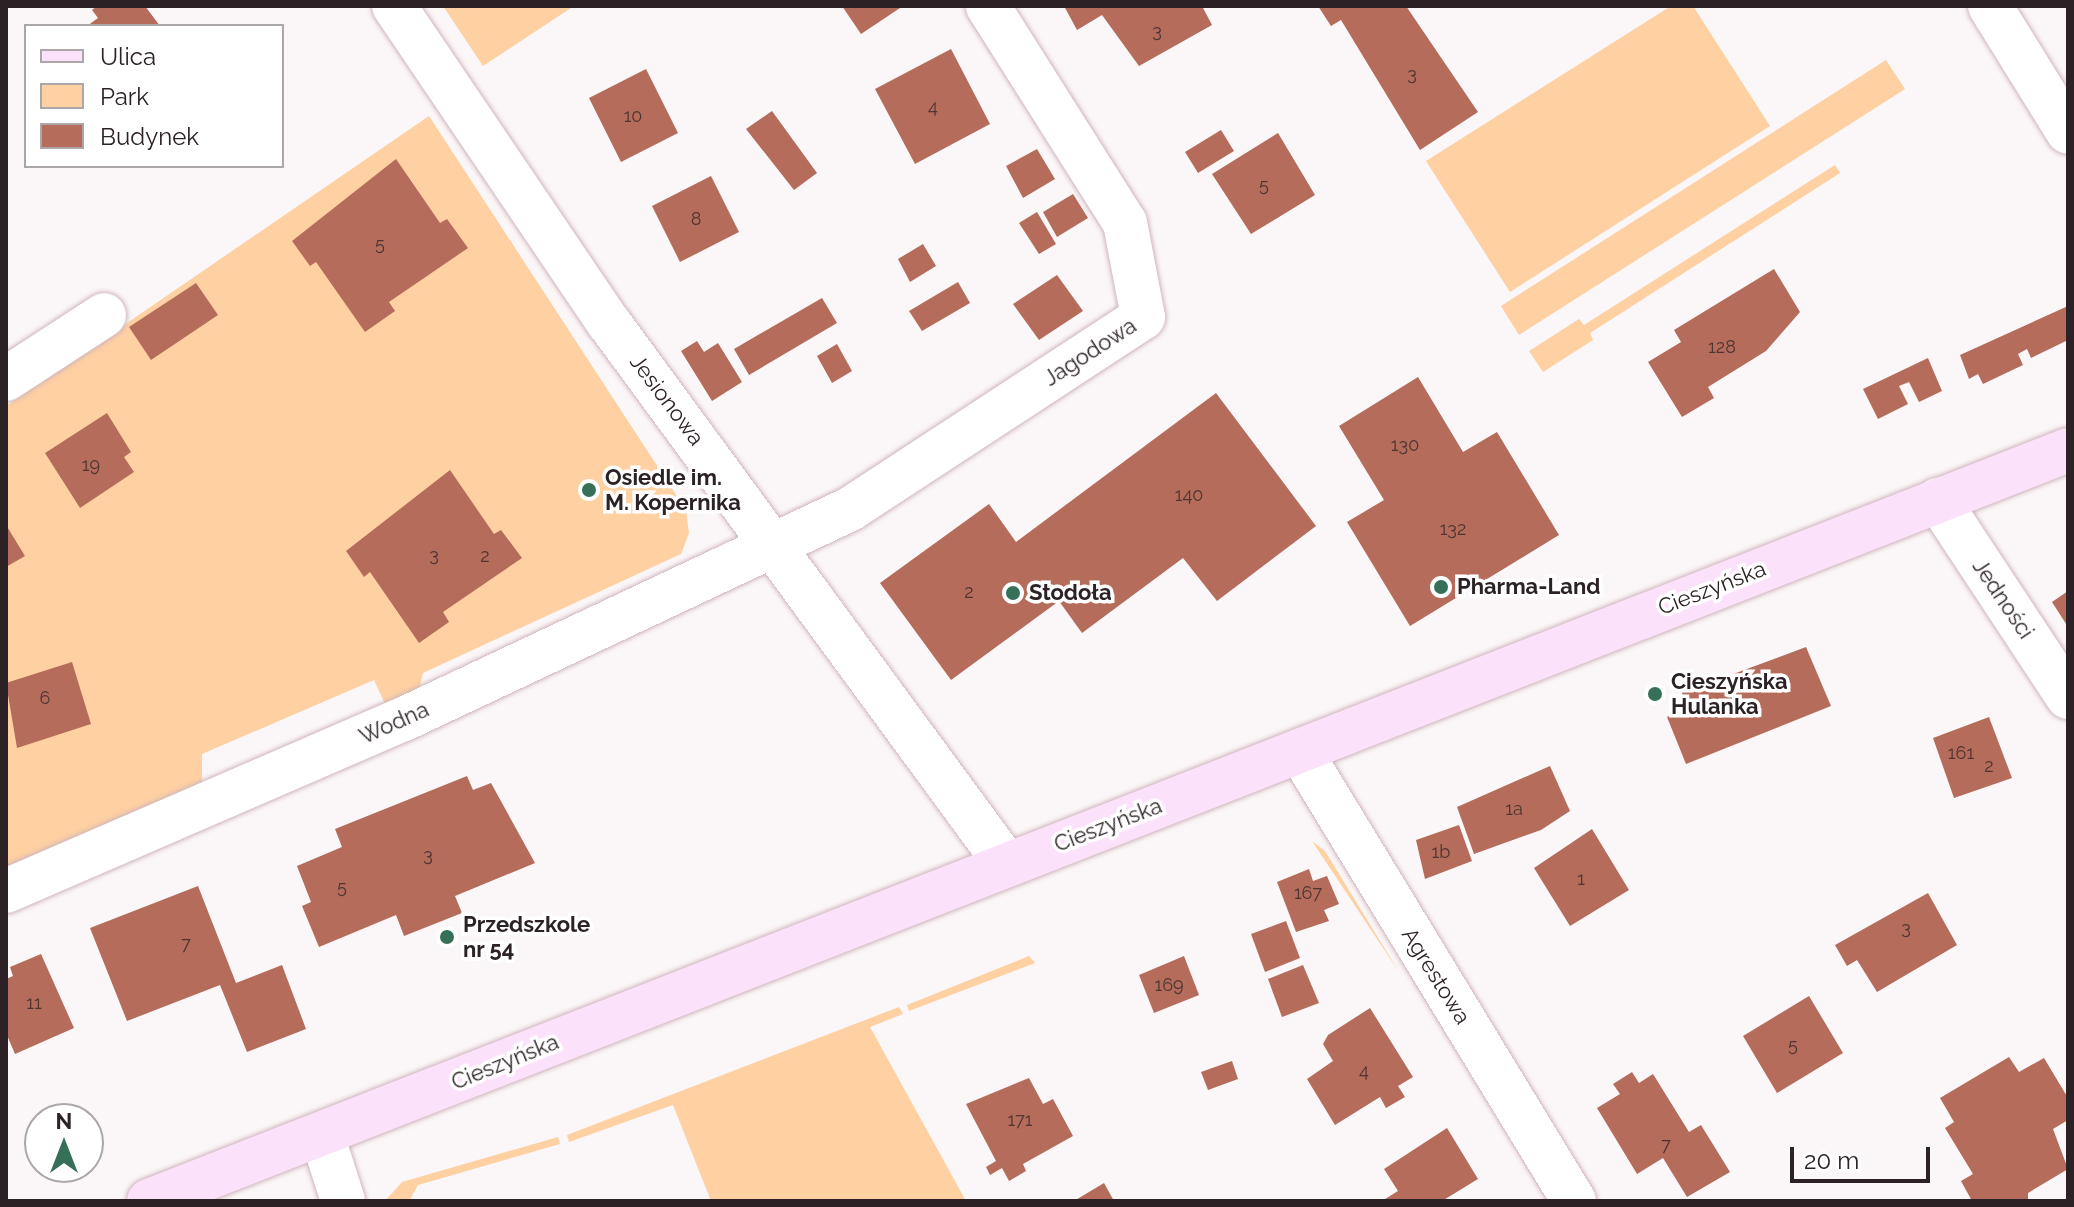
<!DOCTYPE html>
<meta charset="utf-8">
<style>
body{margin:0}
#map{position:relative;width:2074px;height:1207px;overflow:hidden;background:#fbf6f7;font-family:Raleway,sans-serif}
div>[style]{position:absolute}
.green>*{inset:0;background:#fed0a2}
.building>*{inset:0;background:#b56c5b}
.roads{filter:drop-shadow(0 0 2px #cfb5bc) drop-shadow(0 0 2px #cfb5bc)}
.street>*{height:44px;margin:-22px;padding:0 22px;transform-origin:22px;border-radius:22px;background:#fff}
.secondary>*{height:44px;margin:-22px;padding:0 22px;transform-origin:22px;border-radius:22px;background:#fce1fb}
.dots>*{width:22px;height:22px;translate:-50% -50%;box-sizing:border-box;border:4px solid #fff;border-radius:50%}
span{translate:-50% -50%;white-space:nowrap;text-align:center;line-height:1.15;-webkit-text-stroke:7px #fff;paint-order:stroke}
.number-label{font-size:18px;color:#4e3432}
.number-label span{-webkit-text-stroke-width:0}
.street-label{font-size:22px;color:#2c2225}
.poi-label{font-size:22px;color:#2c2225;font-weight:700}
.left{translate:0 -50%;text-align:left}
.frame{position:absolute;inset:0;border:8px solid #2c2225;pointer-events:none}
.legend{position:absolute;left:24px;top:24px;width:260px;height:144px;box-sizing:border-box;background:#fff;border:2px solid #aba7a8;margin:0;padding:10px 14px;list-style:none;font-size:24px;color:#2c2225}
.legend li{display:flex;align-items:center;gap:16px;height:40px}
.legend b{width:40px;border:2px solid #aba7a8}
.north{position:absolute;left:24px;top:1103px;width:80px;height:80px;box-sizing:border-box;background:#fff;border:2px solid #aba7a8;border-radius:50%;rotate:0deg;font-size:22px;font-weight:700;line-height:32px;text-align:center;color:#2c2225}
.north::after{content:'';display:block;margin:auto;width:28px;height:36px;background:#377058;clip-path:polygon(50% 0,100% 100%,50% 72%,0 100%)}
.scale{position:absolute;left:1790px;top:1147px;width:140px;height:36px;box-sizing:border-box;border:4px solid #2c2225;border-top:0;padding-left:10px;font-size:24px;line-height:28px;white-space:nowrap;color:#2c2225;-webkit-text-stroke:6px #fff;paint-order:stroke}
</style>
<div id="map">
<div class="green">
<i style="clip-path:polygon(443px 6px,574px 6px,483px 66px)"></i>
<i style="clip-path:polygon(1671px 6px,1693px 6px,1770px 126px,1510px 292px,1426px 161px)"></i>
<i style="clip-path:polygon(1886px 60px,1905px 89px,1519px 335px,1501px 306px)"></i>
<i style="clip-path:polygon(429px 116px,686px 510px,689px 533px,681px 554px,423px 673px,418px 694px,387px 708px,374px 680px,202px 754px,202px 786px,6px 872px,6px 406px)"></i>
<i style="clip-path:polygon(1835px 165px,1840px 173px,1590px 333px,1593px 340px,1543px 372px,1529px 351px,1579px 319px,1584px 325px)"></i>
<i style="clip-path:polygon(1312px 841px,1325px 851px,1399px 972px)"></i>
<i style="clip-path:polygon(1029px 956px,1035px 963px,909px 1011px,907px 1005px)"></i>
<i style="clip-path:polygon(899px 1007px,903px 1014px,870px 1027px,966px 1201px,711px 1201px,673px 1105px,569px 1142px,567px 1135px)"></i>
<i style="clip-path:polygon(558px 1137px,560px 1144px,418px 1185px,409px 1201px,385px 1201px,402px 1182px)"></i>
</div>
<div class="building">
<i style="clip-path:polygon(97px 6px,145px 6px,160px 26px,87px 26px,98px 18px,92px 10px)"></i>
<i style="clip-path:polygon(842px 6px,903px 6px,861px 34px)"></i>
<i style="clip-path:polygon(1064px 6px,1202px 6px,1212px 25px,1139px 66px,1102px 15px,1077px 30px)"></i>
<i style="clip-path:polygon(1318px 6px,1406px 6px,1478px 112px,1420px 150px,1341px 20px,1331px 26px)"></i>
<i style="clip-path:polygon(951px 49px,990px 124px,915px 164px,875px 89px)"></i>
<i style="clip-path:polygon(646px 69px,678px 133px,621px 162px,589px 98px)"></i>
<i style="clip-path:polygon(772px 111px,817px 173px,794px 190px,746px 129px)"></i>
<i style="clip-path:polygon(1221px 130px,1234px 151px,1198px 173px,1185px 152px)"></i>
<i style="clip-path:polygon(1278px 133px,1315px 195px,1251px 234px,1212px 174px)"></i>
<i style="clip-path:polygon(1037px 149px,1055px 179px,1023px 198px,1006px 166px)"></i>
<i style="clip-path:polygon(396px 159px,440px 223px,447px 219px,468px 248px,389px 302px,395px 311px,365px 332px,316px 262px,310px 266px,292px 241px)"></i>
<i style="clip-path:polygon(711px 176px,739px 232px,680px 262px,652px 206px)"></i>
<i style="clip-path:polygon(1073px 194px,1088px 218px,1057px 237px,1043px 212px)"></i>
<i style="clip-path:polygon(1037px 212px,1056px 244px,1039px 254px,1019px 223px)"></i>
<i style="clip-path:polygon(923px 244px,936px 266px,910px 282px,898px 259px)"></i>
<i style="clip-path:polygon(1774px 269px,1800px 312px,1766px 351px,1708px 387px,1714px 398px,1682px 417px,1648px 362px,1681px 342px,1674px 330px)"></i>
<i style="clip-path:polygon(1057px 275px,1083px 311px,1039px 340px,1013px 304px)"></i>
<i style="clip-path:polygon(958px 282px,970px 303px,922px 331px,909px 311px)"></i>
<i style="clip-path:polygon(196px 283px,218px 315px,151px 360px,129px 327px)"></i>
<i style="clip-path:polygon(822px 298px,837px 323px,749px 375px,734px 349px)"></i>
<i style="clip-path:polygon(2068px 306px,2068px 340px,2031px 358px,2027px 349px,2018px 354px,2023px 365px,1983px 384px,1978px 374px,1969px 379px,1960px 355px)"></i>
<i style="clip-path:polygon(697px 341px,704px 352px,718px 343px,742px 382px,712px 401px,681px 351px)"></i>
<i style="clip-path:polygon(837px 344px,852px 371px,832px 383px,817px 356px)"></i>
<i style="clip-path:polygon(1928px 358px,1942px 391px,1919px 402px,1909px 382px,1899px 386px,1908px 404px,1878px 419px,1863px 389px)"></i>
<i style="clip-path:polygon(1418px 377px,1463px 452px,1497px 432px,1559px 535px,1410px 626px,1347px 522px,1384px 500px,1339px 426px)"></i>
<i style="clip-path:polygon(1216px 393px,1316px 526px,1217px 601px,1183px 558px,1082px 633px,1059px 601px,951px 680px,880px 583px,989px 504px,1016px 542px)"></i>
<i style="clip-path:polygon(107px 413px,131px 452px,124px 457px,134px 472px,80px 508px,45px 453px)"></i>
<i style="clip-path:polygon(450px 470px,494px 534px,501px 530px,522px 558px,443px 612px,449px 622px,419px 643px,370px 572px,364px 577px,346px 551px)"></i>
<i style="clip-path:polygon(6px 525px,25px 556px,6px 567px)"></i>
<i style="clip-path:polygon(2068px 591px,2068px 627px,2052px 602px)"></i>
<i style="clip-path:polygon(1806px 647px,1831px 706px,1686px 764px,1667px 717px,1688px 708px,1682px 693px)"></i>
<i style="clip-path:polygon(72px 662px,91px 724px,17px 748px,6px 683px)"></i>
<i style="clip-path:polygon(1989px 717px,2012px 778px,1954px 798px,1933px 738px)"></i>
<i style="clip-path:polygon(1550px 766px,1570px 811px,1541px 830px,1474px 854px,1457px 807px)"></i>
<i style="clip-path:polygon(467px 776px,473px 790px,491px 783px,535px 863px,455px 896px,462px 913px,404px 936px,396px 915px,319px 947px,302px 906px,311px 902px,297px 866px,342px 847px,335px 829px)"></i>
<i style="clip-path:polygon(1459px 825px,1472px 861px,1425px 879px,1416px 840px)"></i>
<i style="clip-path:polygon(1592px 829px,1629px 890px,1570px 926px,1534px 868px)"></i>
<i style="clip-path:polygon(1309px 869px,1313px 881px,1327px 876px,1339px 904px,1324px 910px,1329px 921px,1296px 932px,1277px 882px)"></i>
<i style="clip-path:polygon(198px 886px,236px 983px,282px 965px,306px 1029px,247px 1052px,220px 985px,127px 1021px,90px 928px)"></i>
<i style="clip-path:polygon(1928px 893px,1957px 945px,1877px 992px,1857px 960px,1847px 966px,1835px 945px)"></i>
<i style="clip-path:polygon(1286px 921px,1300px 958px,1265px 972px,1251px 934px)"></i>
<i style="clip-path:polygon(41px 954px,74px 1028px,15px 1054px,6px 1033px,6px 979px,13px 976px,10px 967px)"></i>
<i style="clip-path:polygon(1184px 956px,1199px 995px,1154px 1013px,1139px 975px)"></i>
<i style="clip-path:polygon(1303px 965px,1319px 1003px,1282px 1017px,1268px 979px)"></i>
<i style="clip-path:polygon(1809px 996px,1843px 1053px,1777px 1093px,1743px 1036px)"></i>
<i style="clip-path:polygon(1370px 1008px,1413px 1077px,1398px 1086px,1405px 1097px,1386px 1108px,1380px 1097px,1335px 1125px,1307px 1079px,1333px 1061px,1323px 1044px,1328px 1035px)"></i>
<i style="clip-path:polygon(2009px 1057px,2019px 1072px,2044px 1058px,2068px 1098px,2068px 1120px,2053px 1129px,2068px 1169px,2028px 1193px,2028px 1201px,1972px 1201px,1961px 1181px,1973px 1174px,1945px 1128px,1954px 1122px,1940px 1098px)"></i>
<i style="clip-path:polygon(1232px 1061px,1238px 1079px,1208px 1090px,1201px 1072px)"></i>
<i style="clip-path:polygon(1632px 1072px,1639px 1083px,1653px 1074px,1689px 1132px,1701px 1125px,1730px 1172px,1687px 1197px,1663px 1158px,1637px 1174px,1597px 1108px,1620px 1094px,1613px 1084px)"></i>
<i style="clip-path:polygon(1029px 1078px,1043px 1104px,1053px 1099px,1073px 1136px,1023px 1164px,1026px 1171px,1009px 1181px,1002px 1168px,990px 1175px,986px 1167px,996px 1161px,966px 1104px)"></i>
<i style="clip-path:polygon(1447px 1128px,1478px 1179px,1442px 1201px,1382px 1201px,1398px 1191px,1384px 1169px)"></i>
<i style="clip-path:polygon(1104px 1183px,1114px 1201px,1074px 1201px)"></i>
</div>
<div class="roads">
<div class="street">
<i style="left:394px;top:6px;width:383px;rotate:55.9deg"></i>
<i style="left:609px;top:323px;width:672px;rotate:53.71deg"></i>
<i style="left:1990px;top:6px;width:148px;rotate:58.2deg"></i>
<i style="left:6px;top:379px;width:117px;rotate:-33.1deg"></i>
<i style="left:1938px;top:500px;width:236px;rotate:56.6deg"></i>
<i style="left:1300px;top:751px;width:527px;rotate:58.66deg"></i>
<i style="left:6px;top:891px;width:434px;rotate:-23.4deg"></i>
<i style="left:404px;top:719px;width:493px;rotate:-25.2deg"></i>
<i style="left:850px;top:509px;width:350px;rotate:-33.2deg"></i>
<i style="left:1143px;top:317px;width:96px;rotate:-100.8deg"></i>
<i style="left:1125px;top:223px;width:257px;rotate:-122.3deg"></i>
<i style="left:322px;top:1135px;width:69px;rotate:72.3deg"></i>
</div>
<div class="secondary">
<i style="left:149px;top:1201px;width:2061px;rotate:-21.37deg"></i>
</div>
</div>
<div class="dots">
<i style="left:589px;top:490px;background:#377058"></i>
<i style="left:1441px;top:587px;background:#377058"></i>
<i style="left:1013px;top:593px;background:#377058"></i>
<i style="left:1655px;top:694px;background:#377058"></i>
<i style="left:447px;top:937px;background:#377058"></i>
</div>
<div class="number-label">
<span style="left:1157px;top:31px">3</span>
<span style="left:1412px;top:74px">3</span>
<span style="left:933px;top:107px">4</span>
<span style="left:633px;top:116px">10</span>
<span style="left:1264px;top:185px">5</span>
<span style="left:696px;top:219px">8</span>
<span style="left:380px;top:244px">5</span>
<span style="left:1722px;top:347px">128</span>
<span style="left:1405px;top:445px">130</span>
<span style="left:91px;top:465px">19</span>
<span style="left:1189px;top:495px">140</span>
<span style="left:1453px;top:529px">132</span>
<span style="left:434px;top:555px">3</span>
<span style="left:485px;top:556px">2</span>
<span style="left:969px;top:592px">2</span>
<span style="left:45px;top:698px">6</span>
<span style="left:1961px;top:753px">161</span>
<span style="left:1989px;top:766px">2</span>
<span style="left:1514px;top:809px">1a</span>
<span style="left:1441px;top:852px">1b</span>
<span style="left:428px;top:855px">3</span>
<span style="left:1581px;top:879px">1</span>
<span style="left:342px;top:887px">5</span>
<span style="left:1308px;top:893px">167</span>
<span style="left:1906px;top:928px">3</span>
<span style="left:186px;top:944px">7</span>
<span style="left:1169px;top:985px">169</span>
<span style="left:34px;top:1003px">11</span>
<span style="left:1793px;top:1045px">5</span>
<span style="left:1364px;top:1071px">4</span>
<span style="left:1020px;top:1120px">171</span>
<span style="left:1666px;top:1145px">7</span>
</div>
<div class="street-label">
<span style="left:1090px;top:352px;rotate:-33deg">Jagodowa</span>
<span style="left:667px;top:400px;rotate:53deg">Jesionowa</span>
<span style="left:1712px;top:588px;rotate:-21deg">Cieszyńska</span>
<span style="left:2003px;top:599px;rotate:56deg">Jedności</span>
<span style="left:394px;top:723px;rotate:-24deg">Wodna</span>
<span style="left:1108px;top:825px;rotate:-21deg">Cieszyńska</span>
<span style="left:1436px;top:976px;rotate:58deg">Agrestowa</span>
<span style="left:505px;top:1062px;rotate:-22deg">Cieszyńska</span>
</div>
<div class="poi-label">
<span class="left" style="left:605px;top:490px">Osiedle im.<br>M. Kopernika</span>
<span class="left" style="left:1457px;top:587px">Pharma-Land</span>
<span class="left" style="left:1029px;top:593px">Stodoła</span>
<span class="left" style="left:1671px;top:694px">Cieszyńska<br>Hulanka</span>
<span class="left" style="left:463px;top:937px">Przedszkole<br>nr 54</span>
</div>
<div class="frame"></div>
<ul class="legend">
<li><b style="height:10px;background:#fce1fb"></b>Ulica</li>
<li><b style="height:22px;background:#fed0a2"></b>Park</li>
<li><b style="height:22px;background:#b56c5b"></b>Budynek</li>
</ul>
<div class="north">N</div>
<div class="scale">20 m</div>
</div>
